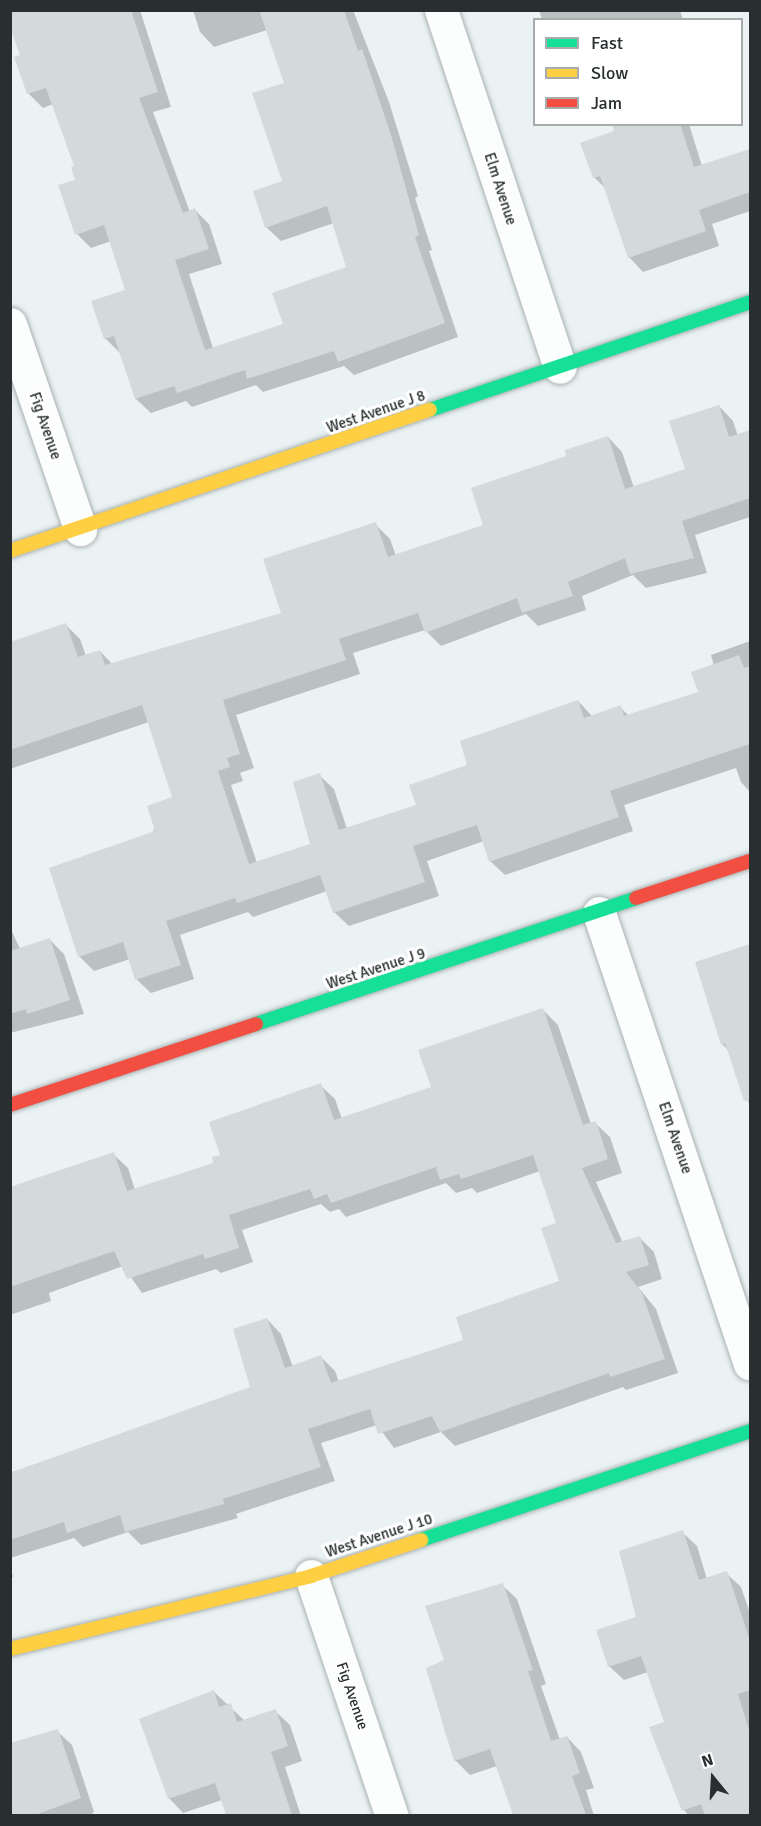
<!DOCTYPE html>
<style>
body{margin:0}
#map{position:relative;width:761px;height:1826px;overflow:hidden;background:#eaf2f3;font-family:Signika,sans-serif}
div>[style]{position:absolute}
.shadow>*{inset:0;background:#0003}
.building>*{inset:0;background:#d4dadb}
.roads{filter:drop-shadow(0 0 2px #aab1b2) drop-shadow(0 0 2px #aab1b2)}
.street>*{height:33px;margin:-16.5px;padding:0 16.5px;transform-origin:16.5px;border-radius:16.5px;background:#fcfdfd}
.fast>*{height:14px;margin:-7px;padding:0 7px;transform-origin:7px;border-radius:7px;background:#16e098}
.slow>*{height:14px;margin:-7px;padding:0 7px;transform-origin:7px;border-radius:7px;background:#ffcf43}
.jam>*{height:14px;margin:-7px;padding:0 7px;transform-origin:7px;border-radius:7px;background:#f24e42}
span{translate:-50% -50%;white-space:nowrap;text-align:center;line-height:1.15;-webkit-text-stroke:6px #fff;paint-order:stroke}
.street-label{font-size:15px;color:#292f30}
.frame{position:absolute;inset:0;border:12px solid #292f30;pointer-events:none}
.legend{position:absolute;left:533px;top:18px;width:210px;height:108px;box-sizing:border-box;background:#fff;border:2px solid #a9acac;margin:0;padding:8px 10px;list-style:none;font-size:18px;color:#292f30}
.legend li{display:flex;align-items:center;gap:12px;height:30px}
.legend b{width:30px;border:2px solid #a9acac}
.north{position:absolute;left:683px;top:1748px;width:60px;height:60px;-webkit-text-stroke:4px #fff;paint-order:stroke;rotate:342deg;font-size:16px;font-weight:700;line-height:24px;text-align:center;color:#292f30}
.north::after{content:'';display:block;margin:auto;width:21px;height:27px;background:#292f30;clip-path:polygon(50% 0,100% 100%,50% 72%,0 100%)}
</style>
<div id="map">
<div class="shadow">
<i style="clip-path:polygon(10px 10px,140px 10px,171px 107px,153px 112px,190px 212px,195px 210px,209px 224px,222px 264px,189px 274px,213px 348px,285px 325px,348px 268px,334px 223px,281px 241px,266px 227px,284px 182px,286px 84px,267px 30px,214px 47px,200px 32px,193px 10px,353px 10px,389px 102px,418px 196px,415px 198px,432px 250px,429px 251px,458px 337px,354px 375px,344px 366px,263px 392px,256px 385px,192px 407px,186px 401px,151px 413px,136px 399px,120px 353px,105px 338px,127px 291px,111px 241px,91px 248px,77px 234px,76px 167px,53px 104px,43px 108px,29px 94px,16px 58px,22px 56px)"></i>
<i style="clip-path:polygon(539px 10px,680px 10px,683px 20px,542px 20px)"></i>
<i style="clip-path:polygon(613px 124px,689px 124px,702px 166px,750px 150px,750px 211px,712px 224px,719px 246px,643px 272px,629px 257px,607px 190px,594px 177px,616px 132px)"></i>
<i style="clip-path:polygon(719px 406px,733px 421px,738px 436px,750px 432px,750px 517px,695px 535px,707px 573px,646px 588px,633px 575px,582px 596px,586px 610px,538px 626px,526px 614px,441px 646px,425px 630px,353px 653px,360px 674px,236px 715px,254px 768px,240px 773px,243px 781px,231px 785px,257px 863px,312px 845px,319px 775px,334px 789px,347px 829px,418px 805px,469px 766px,578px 701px,593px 717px,620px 707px,629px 716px,700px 693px,714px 666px,711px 655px,750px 641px,750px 792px,741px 782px,736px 768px,624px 805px,633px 831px,505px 875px,490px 861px,484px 841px,427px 861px,439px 896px,349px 926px,334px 912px,327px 891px,253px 917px,248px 912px,180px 935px,194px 979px,151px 993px,136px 979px,130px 959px,94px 971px,79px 956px,173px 798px,149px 722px,10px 769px,10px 675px,66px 625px,80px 639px,86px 656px,100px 651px,113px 665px,283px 614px,375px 524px,390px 539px,396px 556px,485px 525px,568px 457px,608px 437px,622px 452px,634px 488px,687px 470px)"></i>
<i style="clip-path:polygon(10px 927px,20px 949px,50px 940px,64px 954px,84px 1014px,10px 1033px)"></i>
<i style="clip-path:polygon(750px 945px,750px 1106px,729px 1051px,722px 1044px,697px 963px)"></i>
<i style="clip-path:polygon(543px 1010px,558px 1025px,591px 1124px,595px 1123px,610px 1137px,622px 1173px,596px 1182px,623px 1243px,640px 1238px,654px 1252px,662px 1279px,638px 1287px,656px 1309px,678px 1373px,626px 1390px,623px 1387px,455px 1446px,441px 1432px,394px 1448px,377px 1425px,321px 1443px,335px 1481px,236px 1514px,238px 1518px,141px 1545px,128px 1532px,83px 1547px,74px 1538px,10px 1558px,10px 1473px,252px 1388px,267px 1319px,281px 1334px,293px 1367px,321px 1357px,335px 1371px,339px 1382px,465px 1341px,561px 1282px,558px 1224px,540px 1171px,477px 1193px,472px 1188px,456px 1193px,446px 1183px,346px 1217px,339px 1209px,330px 1212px,321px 1204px,242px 1230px,253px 1262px,221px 1273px,216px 1269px,142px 1293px,123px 1266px,49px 1293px,51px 1301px,10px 1315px,10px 1189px,113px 1154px,128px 1168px,135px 1190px,215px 1164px,320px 1085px,335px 1099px,342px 1119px,433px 1088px)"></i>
<i style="clip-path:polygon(682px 1532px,697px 1546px,707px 1579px,726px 1573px,741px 1587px,750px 1613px,750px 1816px,689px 1816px,684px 1810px,651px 1728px,666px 1723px,648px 1672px,624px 1680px,609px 1666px)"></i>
<i style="clip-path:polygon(10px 1563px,13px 1577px,10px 1578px)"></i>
<i style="clip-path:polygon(502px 1585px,517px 1599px,546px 1684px,541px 1686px,560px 1740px,567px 1737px,581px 1752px,594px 1788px,586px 1790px,594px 1816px,514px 1816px,497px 1766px,470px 1775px,455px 1760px,444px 1728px,446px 1661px)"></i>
<i style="clip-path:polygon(213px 1691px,245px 1721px,275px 1711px,290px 1725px,302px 1761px,285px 1767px,301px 1816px,227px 1816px,222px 1800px,183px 1813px,169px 1798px)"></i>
<i style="clip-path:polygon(57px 1731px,72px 1745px,94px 1812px,89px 1816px,10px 1816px,10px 1745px)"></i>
</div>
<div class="building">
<i style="clip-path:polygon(10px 10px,131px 10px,158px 92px,139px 98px,183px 213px,195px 208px,209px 249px,175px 260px,205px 350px,283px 324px,272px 293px,346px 267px,327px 206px,265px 228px,253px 191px,282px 181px,252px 93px,284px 83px,259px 10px,344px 10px,358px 51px,362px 49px,391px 135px,419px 235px,415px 237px,445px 323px,338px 362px,334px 351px,247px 379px,245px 370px,177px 393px,174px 386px,135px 399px,114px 336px,104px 339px,91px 301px,125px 290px,104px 225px,75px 235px,58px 185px,75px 180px,71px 167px,74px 166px,46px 88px,27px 94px,14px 57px,20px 55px,10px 27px)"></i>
<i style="clip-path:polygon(612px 124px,680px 124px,694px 167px,750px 149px,750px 192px,699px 210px,706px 231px,628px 258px,600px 176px,593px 178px,580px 143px,614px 131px)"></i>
<i style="clip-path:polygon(719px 405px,729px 437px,750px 430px,750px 498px,682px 521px,694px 558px,630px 574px,625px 558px,568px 582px,573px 596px,522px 613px,517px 598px,425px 633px,418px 613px,339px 639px,346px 660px,223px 700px,240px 754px,227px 758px,230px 767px,218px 771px,249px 864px,310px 844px,293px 782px,320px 773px,339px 830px,416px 805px,409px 785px,467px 765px,460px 741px,578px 700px,584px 718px,621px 705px,624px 716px,639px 711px,698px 692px,691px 672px,739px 655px,744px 668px,750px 666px,750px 744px,610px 791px,619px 817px,489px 862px,477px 825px,413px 846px,425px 882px,333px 913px,320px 875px,237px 903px,235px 898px,166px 921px,181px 965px,135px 980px,123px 942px,78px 957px,49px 868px,155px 831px,147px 806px,172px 797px,142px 705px,10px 750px,10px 642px,66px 623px,78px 657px,100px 650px,105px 665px,281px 613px,263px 559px,376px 522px,388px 557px,483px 525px,471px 488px,566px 456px,565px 450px,608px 436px,625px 489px,685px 469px,669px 421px)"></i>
<i style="clip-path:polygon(50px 938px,70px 1000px,27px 1014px,26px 1009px,10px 1014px,10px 951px)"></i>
<i style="clip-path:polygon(750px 944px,750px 1100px,744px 1101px,725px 1043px,721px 1045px,695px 962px)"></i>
<i style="clip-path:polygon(543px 1008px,583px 1125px,596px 1121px,608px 1159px,582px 1168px,616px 1243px,640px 1236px,649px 1265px,626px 1272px,642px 1293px,665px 1359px,610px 1377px,609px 1373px,440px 1432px,432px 1416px,378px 1434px,370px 1409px,308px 1429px,321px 1467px,223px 1499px,224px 1504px,125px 1532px,120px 1515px,67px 1533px,64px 1522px,10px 1540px,10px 1473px,250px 1387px,233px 1329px,267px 1318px,285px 1368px,321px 1355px,331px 1383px,463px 1340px,456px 1317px,559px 1281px,541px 1228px,556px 1223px,533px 1155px,461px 1179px,459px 1174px,440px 1180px,436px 1167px,331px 1203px,327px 1194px,314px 1199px,310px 1189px,229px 1215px,239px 1248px,205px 1259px,203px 1254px,127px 1279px,114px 1251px,10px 1287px,10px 1187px,114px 1152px,127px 1191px,213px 1163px,212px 1157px,220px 1155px,209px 1122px,321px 1083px,334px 1120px,431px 1087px,418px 1050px)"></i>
<i style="clip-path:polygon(683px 1530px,699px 1580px,727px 1571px,750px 1641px,750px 1690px,738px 1694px,750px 1733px,750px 1815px,705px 1815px,701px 1804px,682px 1811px,649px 1727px,664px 1722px,641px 1656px,608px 1667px,596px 1630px,636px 1617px,619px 1551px)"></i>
<i style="clip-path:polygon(503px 1583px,533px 1670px,528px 1671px,551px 1741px,567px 1736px,580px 1773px,572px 1776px,586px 1815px,513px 1815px,490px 1749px,454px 1761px,426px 1668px,444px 1660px,425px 1606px)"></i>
<i style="clip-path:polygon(214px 1690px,219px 1707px,231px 1703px,237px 1722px,276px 1709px,288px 1746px,271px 1752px,292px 1815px,226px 1815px,215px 1783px,168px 1799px,139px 1719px)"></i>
<i style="clip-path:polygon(58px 1729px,81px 1798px,35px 1815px,10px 1815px,10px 1743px)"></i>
</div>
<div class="roads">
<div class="street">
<i style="left:441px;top:10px;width:376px;rotate:71.6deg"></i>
<i style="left:10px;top:324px;width:217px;rotate:71.1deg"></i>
<i style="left:599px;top:913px;width:475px;rotate:71.5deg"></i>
<i style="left:311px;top:1576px;width:253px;rotate:71.4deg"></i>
</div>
<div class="fast">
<i style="left:430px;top:410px;width:338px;rotate:-18.6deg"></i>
<i style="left:256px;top:1024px;width:400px;rotate:-18.3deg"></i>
<i style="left:421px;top:1540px;width:347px;rotate:-18.3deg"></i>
</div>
<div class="slow">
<i style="left:10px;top:551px;width:443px;rotate:-18.6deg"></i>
<i style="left:10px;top:1649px;width:310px;rotate:-13.6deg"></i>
<i style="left:311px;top:1576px;width:116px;rotate:-18.1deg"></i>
</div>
<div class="jam">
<i style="left:636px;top:898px;width:120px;rotate:-18deg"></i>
<i style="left:10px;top:1105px;width:259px;rotate:-18.2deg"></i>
</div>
</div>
<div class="street-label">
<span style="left:500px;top:189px;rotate:72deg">Elm Avenue</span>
<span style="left:376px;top:412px;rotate:-19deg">West Avenue J 8</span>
<span style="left:45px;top:426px;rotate:71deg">Fig Avenue</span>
<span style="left:376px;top:969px;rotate:-18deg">West Avenue J 9</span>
<span style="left:675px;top:1138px;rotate:71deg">Elm Avenue</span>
<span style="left:379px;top:1536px;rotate:-18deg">West Avenue J 10</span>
<span style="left:352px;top:1696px;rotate:71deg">Fig Avenue</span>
</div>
<div class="frame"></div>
<ul class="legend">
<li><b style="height:8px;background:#16e098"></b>Fast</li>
<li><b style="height:8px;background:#ffcf43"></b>Slow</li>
<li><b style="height:8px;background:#f24e42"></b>Jam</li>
</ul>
<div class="north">N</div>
</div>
